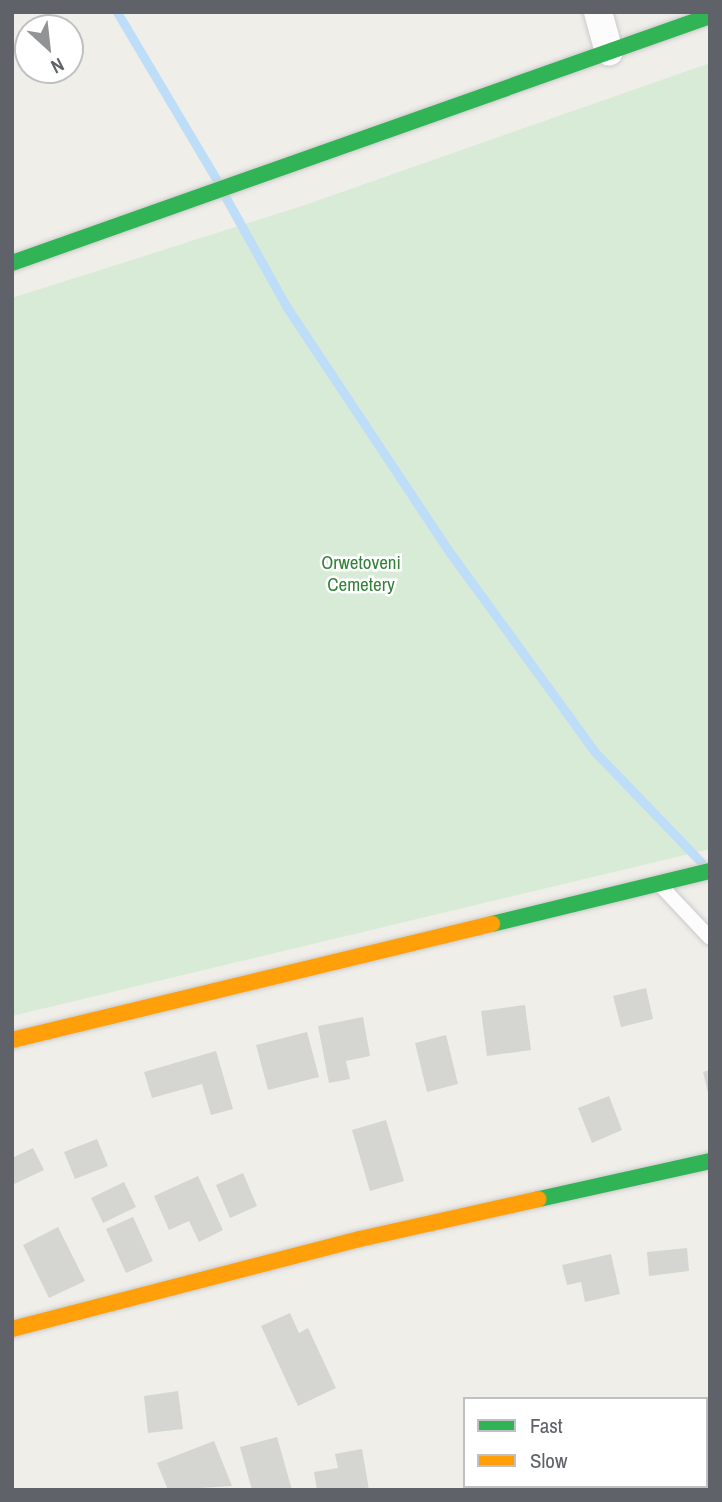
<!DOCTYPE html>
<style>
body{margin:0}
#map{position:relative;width:722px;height:1502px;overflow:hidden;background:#efeee9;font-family:"Archivo Narrow",sans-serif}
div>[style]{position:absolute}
.green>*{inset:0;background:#d7ebd6}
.stream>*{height:9px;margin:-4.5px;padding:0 4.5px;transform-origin:4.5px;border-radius:4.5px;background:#beddf8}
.building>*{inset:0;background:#d5d5d2}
.roads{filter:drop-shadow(0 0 2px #cbcaca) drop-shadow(0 0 2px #cbcaca)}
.lane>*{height:14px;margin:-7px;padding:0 7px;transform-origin:7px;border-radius:7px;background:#fdfcfc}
.street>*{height:28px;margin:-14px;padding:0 14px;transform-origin:14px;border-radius:14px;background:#fdfcfc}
.fast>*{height:16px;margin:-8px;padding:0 8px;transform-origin:8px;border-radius:8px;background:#30b455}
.slow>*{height:16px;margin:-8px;padding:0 8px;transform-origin:8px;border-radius:8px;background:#ff9f0a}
span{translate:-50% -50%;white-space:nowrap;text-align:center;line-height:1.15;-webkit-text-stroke:5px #fff;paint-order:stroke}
.park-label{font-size:19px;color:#34813a}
.frame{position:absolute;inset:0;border:14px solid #5f6268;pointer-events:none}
.legend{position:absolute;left:463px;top:1397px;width:245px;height:91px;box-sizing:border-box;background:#fff;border:2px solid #bfc0c3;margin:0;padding:9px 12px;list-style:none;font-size:21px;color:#5f6268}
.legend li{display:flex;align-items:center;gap:14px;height:35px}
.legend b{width:35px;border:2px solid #bfc0c3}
.north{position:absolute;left:14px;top:14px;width:70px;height:70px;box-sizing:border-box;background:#fff;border:2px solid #bfc0c3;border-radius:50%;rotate:153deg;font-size:19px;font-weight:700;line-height:28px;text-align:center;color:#5f6268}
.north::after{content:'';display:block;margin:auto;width:24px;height:32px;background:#919395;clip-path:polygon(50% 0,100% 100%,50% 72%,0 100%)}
</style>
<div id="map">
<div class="green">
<i style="clip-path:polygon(710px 63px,710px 849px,12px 1016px,12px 298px,305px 205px)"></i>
</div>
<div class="stream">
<i style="left:117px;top:12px;width:198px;rotate:59.3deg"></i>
<i style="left:226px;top:198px;width:124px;rotate:60.9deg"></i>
<i style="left:286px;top:306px;width:298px;rotate:56.4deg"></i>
<i style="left:451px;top:554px;width:245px;rotate:54deg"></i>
<i style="left:595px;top:752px;width:153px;rotate:46.1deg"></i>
</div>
<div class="building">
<i style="clip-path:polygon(646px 988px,653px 1019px,621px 1027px,613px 996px)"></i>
<i style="clip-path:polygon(525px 1005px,531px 1050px,487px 1056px,481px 1011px)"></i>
<i style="clip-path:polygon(363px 1017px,370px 1056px,346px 1061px,350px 1079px,329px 1083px,318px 1026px)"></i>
<i style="clip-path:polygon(307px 1032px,319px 1077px,268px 1090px,256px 1045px)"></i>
<i style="clip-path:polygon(446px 1035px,458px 1084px,427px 1092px,415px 1043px)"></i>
<i style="clip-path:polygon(216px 1051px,233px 1109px,211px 1115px,202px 1084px,152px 1098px,144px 1072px)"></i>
<i style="clip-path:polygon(710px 1070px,710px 1097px,709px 1097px,703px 1072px)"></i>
<i style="clip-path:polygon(609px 1096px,622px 1130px,592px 1143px,578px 1108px)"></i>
<i style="clip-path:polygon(386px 1120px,404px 1181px,370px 1191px,352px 1130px)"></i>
<i style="clip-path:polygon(97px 1139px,108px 1166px,75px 1179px,64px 1152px)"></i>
<i style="clip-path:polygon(33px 1148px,44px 1170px,12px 1185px,12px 1158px)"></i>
<i style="clip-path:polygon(243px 1173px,257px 1206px,230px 1218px,216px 1185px)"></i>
<i style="clip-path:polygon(198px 1176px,223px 1230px,199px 1242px,189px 1221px,169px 1230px,154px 1196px)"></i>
<i style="clip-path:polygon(124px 1182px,136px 1207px,103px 1223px,91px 1198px)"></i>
<i style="clip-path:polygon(133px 1217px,153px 1261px,126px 1273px,106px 1229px)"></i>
<i style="clip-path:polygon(58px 1227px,85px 1281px,49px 1298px,23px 1245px)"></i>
<i style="clip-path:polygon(687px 1248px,689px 1271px,649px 1276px,647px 1252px)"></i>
<i style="clip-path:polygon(611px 1254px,620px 1294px,585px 1302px,581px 1282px,567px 1285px,562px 1265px)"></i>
<i style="clip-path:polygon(290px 1313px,299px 1333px,308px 1328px,336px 1388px,298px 1406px,261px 1326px)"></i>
<i style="clip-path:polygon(178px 1391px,183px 1429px,148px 1433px,144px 1396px)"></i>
<i style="clip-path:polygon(277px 1437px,292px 1490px,252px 1490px,240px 1447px)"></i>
<i style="clip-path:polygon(214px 1441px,232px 1486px,168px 1490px,157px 1463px)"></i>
<i style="clip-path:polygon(362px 1449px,369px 1490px,317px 1490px,314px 1472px,338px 1468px,335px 1454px)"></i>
<i style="clip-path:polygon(694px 1486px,703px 1486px,704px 1490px,686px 1490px)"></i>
</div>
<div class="roads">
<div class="lane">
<i style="left:661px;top:886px;width:71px;rotate:46.7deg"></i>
</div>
<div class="street">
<i style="left:598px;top:12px;width:41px;rotate:74.6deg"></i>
<i style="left:706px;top:1451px;width:4px"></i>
<i style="left:537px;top:1490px;width:16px;rotate:-14deg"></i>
</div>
<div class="fast">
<i style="left:12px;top:263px;width:740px;rotate:-19.49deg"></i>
<i style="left:492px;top:924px;width:224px;rotate:-13.7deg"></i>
<i style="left:539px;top:1199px;width:175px;rotate:-12.5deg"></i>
</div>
<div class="slow">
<i style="left:12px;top:1040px;width:494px;rotate:-13.6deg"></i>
<i style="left:12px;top:1329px;width:359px;rotate:-14.5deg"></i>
<i style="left:360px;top:1239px;width:183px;rotate:-12.6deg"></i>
</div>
</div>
<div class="park-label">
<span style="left:361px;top:574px">Orwetoveni<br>Cemetery</span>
</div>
<div class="frame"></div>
<ul class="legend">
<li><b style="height:9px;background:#30b455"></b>Fast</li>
<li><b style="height:9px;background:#ff9f0a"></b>Slow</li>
</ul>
<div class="north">N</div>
</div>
